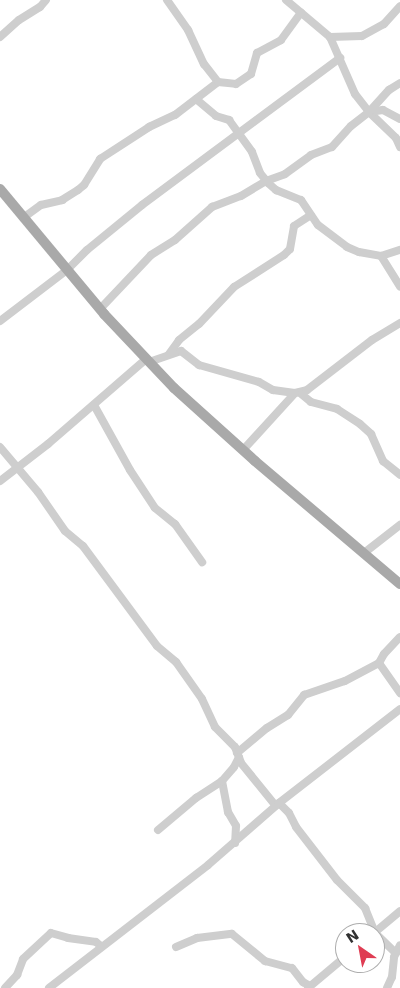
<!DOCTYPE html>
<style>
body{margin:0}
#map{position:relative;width:400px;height:988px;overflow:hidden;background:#fff;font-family:"DejaVu Sans",sans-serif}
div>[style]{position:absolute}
.minor>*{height:8px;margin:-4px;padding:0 4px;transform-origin:4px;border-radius:4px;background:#cecece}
.major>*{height:10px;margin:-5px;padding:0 5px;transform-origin:5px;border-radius:5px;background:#a9a9a9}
span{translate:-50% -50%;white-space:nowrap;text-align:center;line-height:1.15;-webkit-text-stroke:5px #fff;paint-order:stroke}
.north{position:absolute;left:335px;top:923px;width:50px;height:50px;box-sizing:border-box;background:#fff;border:1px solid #adadad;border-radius:50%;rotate:327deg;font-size:14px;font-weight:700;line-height:20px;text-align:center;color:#313131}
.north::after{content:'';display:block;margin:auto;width:18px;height:22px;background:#df3d53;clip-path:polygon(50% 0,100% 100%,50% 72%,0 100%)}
</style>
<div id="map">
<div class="minor">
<i style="left:167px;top:0;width:37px;rotate:55deg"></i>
<i style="left:188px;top:30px;width:38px;rotate:65deg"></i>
<i style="left:204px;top:64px;width:23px;rotate:52deg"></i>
<i style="left:286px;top:0;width:57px;rotate:40.1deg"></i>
<i style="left:330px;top:37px;width:62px;rotate:66.3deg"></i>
<i style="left:355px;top:94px;width:23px;rotate:52deg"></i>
<i style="left:369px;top:112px;width:37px;rotate:44deg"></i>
<i style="left:396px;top:138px;width:10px;rotate:66deg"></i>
<i style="left:0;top:37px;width:25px;rotate:-42deg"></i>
<i style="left:19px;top:20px;width:25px;rotate:-32deg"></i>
<i style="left:40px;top:7px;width:9px;rotate:-49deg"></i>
<i style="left:330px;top:37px;width:32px;rotate:-2deg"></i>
<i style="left:362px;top:36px;width:25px;rotate:-29deg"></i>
<i style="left:384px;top:24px;width:24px;rotate:-48deg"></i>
<i style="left:196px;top:99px;width:26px;rotate:40deg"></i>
<i style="left:216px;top:116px;width:14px;rotate:17deg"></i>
<i style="left:229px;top:120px;width:39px;rotate:54deg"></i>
<i style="left:252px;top:152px;width:22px;rotate:69deg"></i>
<i style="left:260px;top:173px;width:13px;rotate:51deg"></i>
<i style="left:268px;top:183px;width:11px;rotate:41deg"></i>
<i style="left:276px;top:190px;width:27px;rotate:22deg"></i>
<i style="left:301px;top:200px;width:30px;rotate:56deg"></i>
<i style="left:318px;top:225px;width:36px;rotate:37deg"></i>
<i style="left:347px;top:247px;width:13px;rotate:23deg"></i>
<i style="left:359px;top:252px;width:22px;rotate:10deg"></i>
<i style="left:381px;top:256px;width:20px;rotate:-18deg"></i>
<i style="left:369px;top:112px;width:14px;rotate:-8deg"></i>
<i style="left:383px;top:110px;width:19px;rotate:28deg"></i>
<i style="left:23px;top:218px;width:22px;rotate:-36deg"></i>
<i style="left:41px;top:205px;width:22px;rotate:-13deg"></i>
<i style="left:62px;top:200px;width:19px;rotate:-32deg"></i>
<i style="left:78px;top:190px;width:8px;rotate:-40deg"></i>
<i style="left:84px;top:185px;width:31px;rotate:-58deg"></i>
<i style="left:100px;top:159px;width:59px;rotate:-33.1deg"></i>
<i style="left:149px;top:127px;width:29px;rotate:-25deg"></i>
<i style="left:175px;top:115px;width:54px;rotate:-37.5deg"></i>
<i style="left:218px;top:82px;width:18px;rotate:6deg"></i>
<i style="left:236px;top:84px;width:18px;rotate:-34deg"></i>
<i style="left:251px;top:74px;width:22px;rotate:-74deg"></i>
<i style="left:257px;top:53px;width:27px;rotate:-28deg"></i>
<i style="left:281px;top:40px;width:34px;rotate:-54deg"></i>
<i style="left:381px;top:256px;width:36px;rotate:58deg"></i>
<i style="left:100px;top:309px;width:74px;rotate:-46.6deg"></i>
<i style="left:151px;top:255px;width:28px;rotate:-32deg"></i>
<i style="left:175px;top:240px;width:50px;rotate:-41.7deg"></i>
<i style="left:212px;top:207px;width:31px;rotate:-21deg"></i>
<i style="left:241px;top:196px;width:29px;rotate:-31deg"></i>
<i style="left:266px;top:181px;width:20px;rotate:-20deg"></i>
<i style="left:285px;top:174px;width:32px;rotate:-36deg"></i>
<i style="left:311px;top:155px;width:22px;rotate:-21deg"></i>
<i style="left:332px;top:147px;width:28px;rotate:-48deg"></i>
<i style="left:351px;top:126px;width:23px;rotate:-38deg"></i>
<i style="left:369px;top:112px;width:30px;rotate:-48deg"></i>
<i style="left:389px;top:90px;width:13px;rotate:-32deg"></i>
<i style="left:0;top:321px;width:84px;rotate:-37.3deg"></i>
<i style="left:67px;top:270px;width:28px;rotate:-45deg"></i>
<i style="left:87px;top:250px;width:71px;rotate:-39.3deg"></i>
<i style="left:142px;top:205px;width:247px;rotate:-36.6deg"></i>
<i style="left:169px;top:354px;width:17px;rotate:-54deg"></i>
<i style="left:179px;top:340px;width:26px;rotate:-39deg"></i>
<i style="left:199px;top:324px;width:51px;rotate:-46.6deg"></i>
<i style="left:234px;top:287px;width:59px;rotate:-32.6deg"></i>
<i style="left:284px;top:255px;width:8px;rotate:-45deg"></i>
<i style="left:290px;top:249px;width:23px;rotate:-80deg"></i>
<i style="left:294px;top:226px;width:20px;rotate:-33deg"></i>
<i style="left:149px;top:362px;width:34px;rotate:-19deg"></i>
<i style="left:181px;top:351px;width:23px;rotate:38deg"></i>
<i style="left:199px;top:365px;width:62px;rotate:15.8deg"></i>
<i style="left:259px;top:382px;width:16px;rotate:30deg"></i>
<i style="left:273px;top:390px;width:22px;rotate:8deg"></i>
<i style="left:295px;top:393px;width:12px;rotate:-14deg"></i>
<i style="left:307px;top:390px;width:82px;rotate:-37.6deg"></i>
<i style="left:372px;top:340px;width:33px;rotate:-31deg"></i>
<i style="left:300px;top:393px;width:14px;rotate:39deg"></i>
<i style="left:311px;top:402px;width:27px;rotate:15deg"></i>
<i style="left:337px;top:409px;width:27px;rotate:33deg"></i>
<i style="left:360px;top:424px;width:15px;rotate:42deg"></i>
<i style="left:371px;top:434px;width:30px;rotate:66deg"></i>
<i style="left:383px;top:461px;width:22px;rotate:39deg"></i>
<i style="left:94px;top:405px;width:74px;rotate:61deg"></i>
<i style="left:130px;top:470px;width:45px;rotate:56.7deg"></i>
<i style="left:155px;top:508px;width:26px;rotate:39deg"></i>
<i style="left:175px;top:524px;width:47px;rotate:54.6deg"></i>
<i style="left:0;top:447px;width:59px;rotate:49.8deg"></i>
<i style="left:38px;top:492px;width:47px;rotate:55.3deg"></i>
<i style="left:65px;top:531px;width:23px;rotate:40deg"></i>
<i style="left:83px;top:546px;width:124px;rotate:53.5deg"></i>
<i style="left:157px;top:646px;width:25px;rotate:40deg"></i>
<i style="left:176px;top:662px;width:45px;rotate:54.9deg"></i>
<i style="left:202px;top:699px;width:31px;rotate:65deg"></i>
<i style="left:215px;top:727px;width:28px;rotate:45deg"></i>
<i style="left:235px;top:747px;width:17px;rotate:69deg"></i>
<i style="left:241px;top:763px;width:55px;rotate:50.9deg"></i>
<i style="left:243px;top:450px;width:77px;rotate:-47.6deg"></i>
<i style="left:0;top:481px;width:61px;rotate:-37.6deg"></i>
<i style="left:48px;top:444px;width:130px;rotate:-40.9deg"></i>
<i style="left:364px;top:553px;width:46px;rotate:-37.9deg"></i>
<i style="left:379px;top:663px;width:37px;rotate:55deg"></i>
<i style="left:237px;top:753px;width:39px;rotate:-40deg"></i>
<i style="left:267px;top:728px;width:25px;rotate:-32deg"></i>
<i style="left:288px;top:715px;width:26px;rotate:-51deg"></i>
<i style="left:304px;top:695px;width:43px;rotate:-18.9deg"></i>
<i style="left:345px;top:681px;width:38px;rotate:-28deg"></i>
<i style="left:379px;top:663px;width:10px;rotate:-61deg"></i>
<i style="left:384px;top:654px;width:23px;rotate:-47deg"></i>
<i style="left:222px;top:781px;width:32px;rotate:79deg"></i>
<i style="left:228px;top:812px;width:16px;rotate:60deg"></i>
<i style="left:236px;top:826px;width:17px;rotate:93deg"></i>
<i style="left:279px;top:803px;width:14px;rotate:45deg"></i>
<i style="left:289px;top:813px;width:16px;rotate:63deg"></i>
<i style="left:296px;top:827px;width:67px;rotate:52.3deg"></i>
<i style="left:337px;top:880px;width:40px;rotate:45deg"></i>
<i style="left:365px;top:908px;width:27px;rotate:68deg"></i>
<i style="left:158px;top:830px;width:50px;rotate:-40.1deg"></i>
<i style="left:196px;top:798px;width:31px;rotate:-33deg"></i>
<i style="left:222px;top:781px;width:18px;rotate:-49deg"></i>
<i style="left:234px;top:767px;width:11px;rotate:-63deg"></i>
<i style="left:374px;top:933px;width:34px;rotate:-40deg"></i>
<i style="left:375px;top:933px;width:29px;rotate:44deg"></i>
<i style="left:176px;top:947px;width:23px;rotate:-23deg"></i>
<i style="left:197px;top:938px;width:35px;rotate:-7deg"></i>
<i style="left:232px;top:934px;width:43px;rotate:39.3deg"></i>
<i style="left:265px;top:961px;width:28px;rotate:15deg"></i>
<i style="left:292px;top:968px;width:18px;rotate:52deg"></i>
<i style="left:303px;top:982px;width:8px;rotate:30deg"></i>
<i style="left:5px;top:988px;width:18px;rotate:-47deg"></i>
<i style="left:17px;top:975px;width:17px;rotate:-69deg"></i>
<i style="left:23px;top:959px;width:38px;rotate:-43deg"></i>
<i style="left:51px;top:933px;width:18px;rotate:16deg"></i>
<i style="left:68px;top:938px;width:28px;rotate:8deg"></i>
<i style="left:96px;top:942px;width:6px;rotate:39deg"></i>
<i style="left:49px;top:988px;width:201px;rotate:-37.7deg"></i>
<i style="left:208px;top:865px;width:94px;rotate:-41.1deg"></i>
<i style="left:279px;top:803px;width:153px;rotate:-37.8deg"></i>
<i style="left:308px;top:988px;width:48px;rotate:-40deg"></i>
<i style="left:387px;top:988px;width:12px;rotate:-66deg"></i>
<i style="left:392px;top:977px;width:20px;rotate:-84deg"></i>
<i style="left:394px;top:957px;width:13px;rotate:-63deg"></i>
</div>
<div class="major">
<i style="left:0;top:189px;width:163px;rotate:50.2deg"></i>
<i style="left:104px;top:314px;width:102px;rotate:46.6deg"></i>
<i style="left:174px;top:388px;width:109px;rotate:42deg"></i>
<i style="left:255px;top:461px;width:190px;rotate:40.3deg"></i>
</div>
<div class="north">N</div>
</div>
